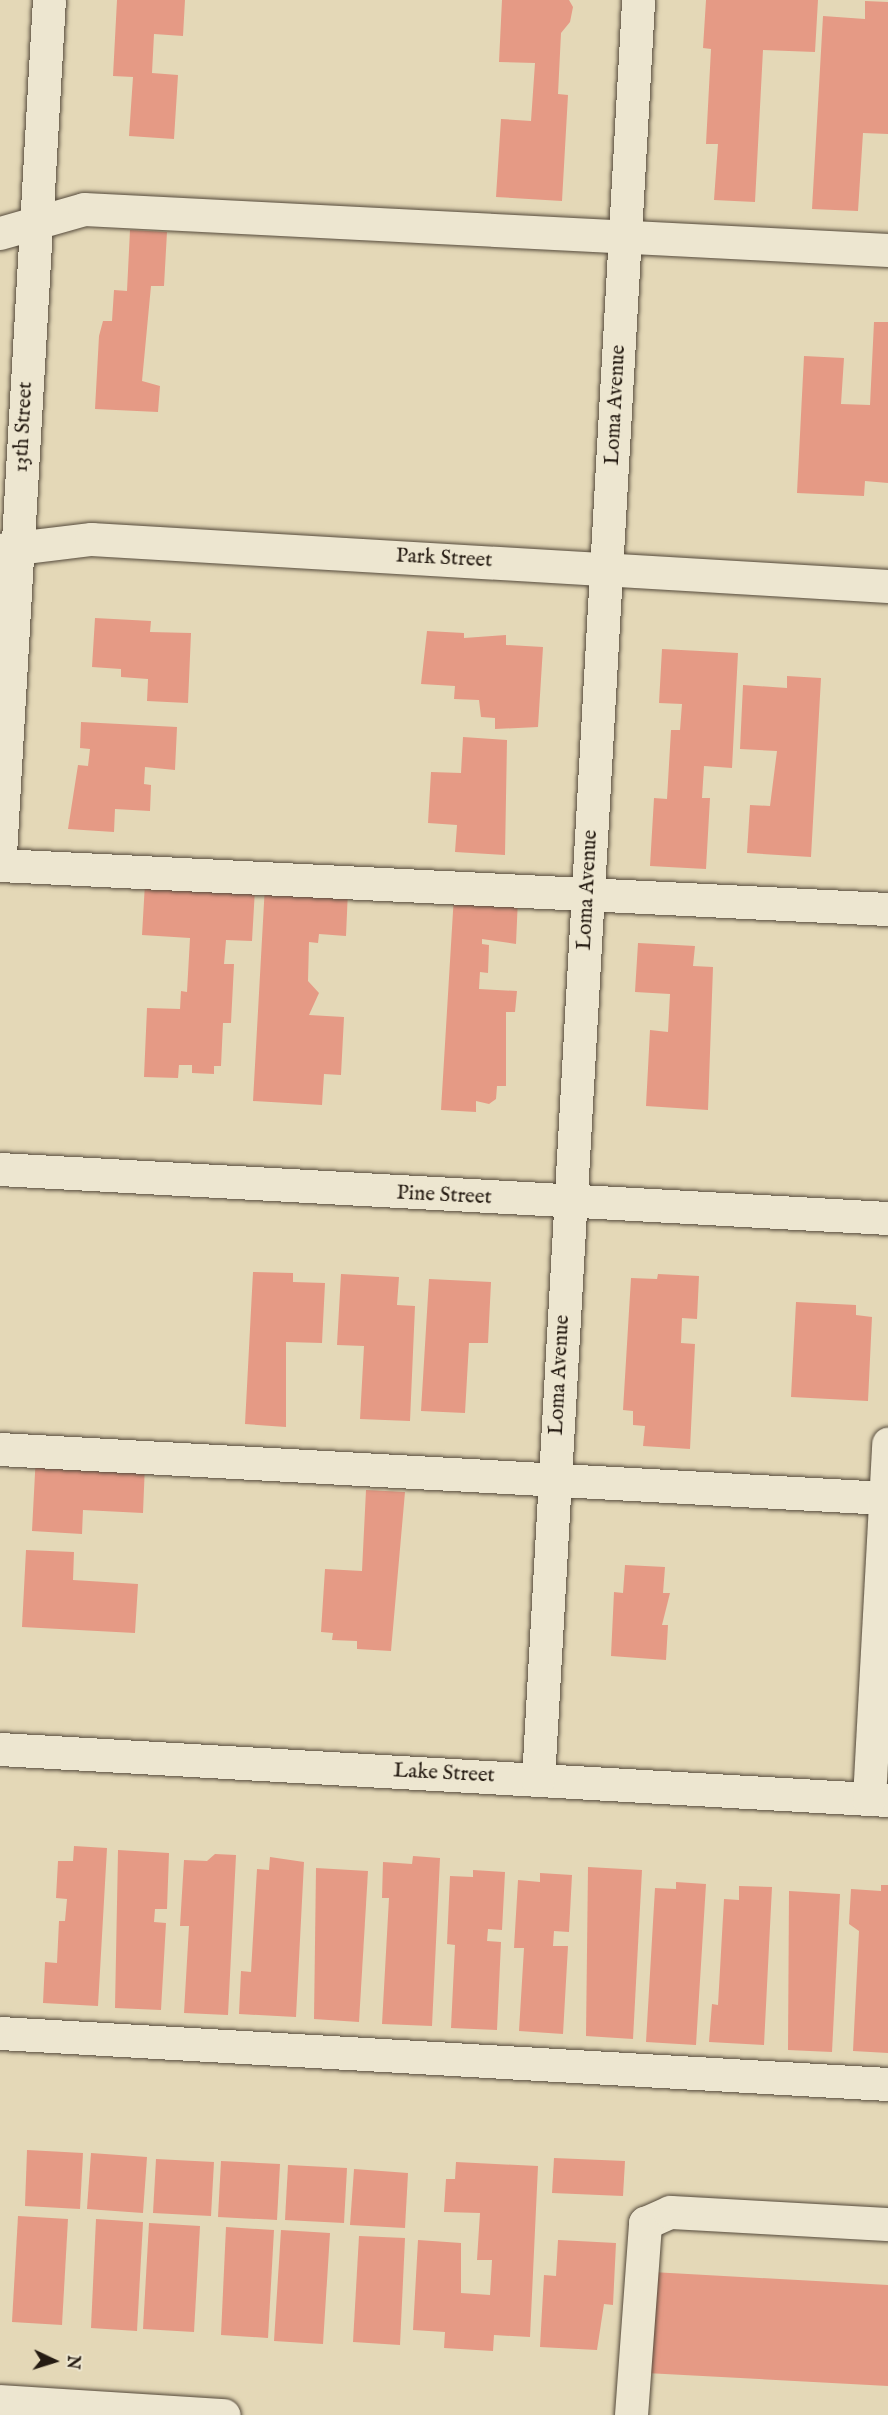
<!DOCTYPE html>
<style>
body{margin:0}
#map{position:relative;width:888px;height:2415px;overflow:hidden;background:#e4d8b7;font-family:"IM FELL English",serif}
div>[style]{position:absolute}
.building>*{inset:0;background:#e59a85}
.roads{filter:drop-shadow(0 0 2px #554a3b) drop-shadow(0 0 2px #554a3b)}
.minor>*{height:33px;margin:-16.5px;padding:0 16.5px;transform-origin:16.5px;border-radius:16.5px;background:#ede6d0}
span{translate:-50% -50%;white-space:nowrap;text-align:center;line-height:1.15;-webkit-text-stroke:4.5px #ede6d0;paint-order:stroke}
.street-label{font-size:21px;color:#251b12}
.north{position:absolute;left:24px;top:2331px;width:60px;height:60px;-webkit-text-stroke:4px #ede6d0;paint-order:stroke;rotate:94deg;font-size:16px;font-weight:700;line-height:24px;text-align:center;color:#251b12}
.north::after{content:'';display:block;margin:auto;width:21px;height:27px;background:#251b12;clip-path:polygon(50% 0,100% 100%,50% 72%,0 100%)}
</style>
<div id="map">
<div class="building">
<i style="clip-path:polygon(117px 0,185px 0,183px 36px,154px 34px,152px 73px,178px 75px,174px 139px,129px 136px,133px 77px,113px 76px)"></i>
<i style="clip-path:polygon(502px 0,569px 0,573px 7px,570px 22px,561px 33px,558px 94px,568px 95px,562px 201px,496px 197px,501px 119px,531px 121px,535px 63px,499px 62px)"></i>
<i style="clip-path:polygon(706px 0,818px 0,815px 52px,763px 50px,755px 202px,714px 200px,718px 144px,706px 144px,711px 49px,703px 48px)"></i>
<i style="clip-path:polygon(865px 1px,888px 2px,888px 134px,863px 133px,858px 211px,812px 209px,823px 16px,865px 19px)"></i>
<i style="clip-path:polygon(130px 230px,167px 232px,164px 286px,151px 286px,142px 381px,160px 386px,158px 412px,95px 409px,99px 336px,103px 321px,112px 321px,114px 290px,127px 291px)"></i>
<i style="clip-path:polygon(874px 322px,888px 322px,888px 483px,865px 481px,864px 496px,797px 493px,804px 356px,844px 358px,841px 404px,870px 405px)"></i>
<i style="clip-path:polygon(95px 618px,151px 621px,150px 632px,191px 633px,188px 703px,147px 701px,148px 679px,121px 677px,121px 669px,92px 667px)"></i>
<i style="clip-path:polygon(427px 631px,464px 633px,464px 638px,506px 635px,506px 645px,543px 647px,538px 727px,495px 729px,495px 718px,481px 717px,479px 700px,454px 699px,455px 686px,421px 684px)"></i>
<i style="clip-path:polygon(662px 649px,738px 653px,732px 768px,704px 766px,702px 798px,710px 798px,706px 869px,650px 866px,654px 798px,667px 799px,671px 730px,680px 730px,682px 704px,659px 703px)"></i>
<i style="clip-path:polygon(787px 676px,821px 678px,811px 857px,747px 853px,750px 805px,770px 806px,777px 751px,740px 749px,743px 685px,787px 688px)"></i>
<i style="clip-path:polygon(81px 722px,177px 727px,175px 770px,145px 767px,144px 784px,151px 785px,150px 811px,115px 809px,114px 832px,68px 829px,78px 765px,88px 766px,90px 749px,80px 748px)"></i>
<i style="clip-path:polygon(463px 737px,507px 740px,505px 855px,455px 852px,457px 825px,428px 823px,431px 772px,461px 773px)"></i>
<i style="clip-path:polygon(145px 883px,255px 889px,252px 941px,226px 940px,224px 964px,234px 964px,231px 1023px,223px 1023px,221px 1066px,214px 1066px,214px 1074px,192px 1073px,192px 1065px,179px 1065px,178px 1078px,144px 1077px,147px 1008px,180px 1009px,181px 991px,187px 992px,190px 938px,142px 935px)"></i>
<i style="clip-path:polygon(265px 885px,348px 890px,346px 936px,319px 934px,318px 943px,309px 942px,308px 981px,319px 993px,309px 1015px,344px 1017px,341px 1075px,324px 1074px,322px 1105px,253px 1101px)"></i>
<i style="clip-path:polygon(454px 895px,518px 898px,516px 944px,482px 939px,482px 944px,489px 945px,488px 973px,480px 972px,479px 989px,517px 991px,515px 1012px,506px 1012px,506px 1086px,497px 1086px,496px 1099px,489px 1104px,476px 1101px,476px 1112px,441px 1110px)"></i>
<i style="clip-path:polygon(638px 943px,695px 946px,693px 966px,713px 967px,708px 1110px,646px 1106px,650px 1030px,668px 1032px,670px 994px,635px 992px)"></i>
<i style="clip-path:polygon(253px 1272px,293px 1273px,293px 1282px,325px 1283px,322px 1343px,286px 1342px,286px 1427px,245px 1424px)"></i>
<i style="clip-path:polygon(341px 1274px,399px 1277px,397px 1305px,415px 1306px,410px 1421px,360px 1419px,364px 1346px,337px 1345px)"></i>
<i style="clip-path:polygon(658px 1274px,699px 1276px,697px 1319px,682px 1318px,681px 1343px,695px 1344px,690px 1449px,643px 1446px,645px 1426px,633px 1425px,633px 1411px,623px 1410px,631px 1278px,657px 1279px)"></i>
<i style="clip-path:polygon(429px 1279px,491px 1282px,488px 1343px,469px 1343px,465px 1413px,421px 1411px)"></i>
<i style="clip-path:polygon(796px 1302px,856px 1305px,856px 1315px,872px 1317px,868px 1401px,791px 1397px)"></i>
<i style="clip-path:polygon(36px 1454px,145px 1464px,143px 1513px,83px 1510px,82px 1534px,32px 1531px)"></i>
<i style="clip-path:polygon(366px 1490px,405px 1492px,391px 1651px,357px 1649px,357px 1641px,332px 1640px,333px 1633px,321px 1632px,325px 1569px,362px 1571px)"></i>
<i style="clip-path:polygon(26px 1550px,74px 1552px,73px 1580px,138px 1584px,135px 1633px,22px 1627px)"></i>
<i style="clip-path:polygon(625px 1565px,665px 1567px,663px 1593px,670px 1593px,662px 1625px,668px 1625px,666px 1660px,611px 1656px,614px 1592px,623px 1593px)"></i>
<i style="clip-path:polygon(74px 1846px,107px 1848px,98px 2006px,43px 2003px,45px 1962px,57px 1963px,59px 1921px,65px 1921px,67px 1899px,56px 1898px,58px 1861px,73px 1861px)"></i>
<i style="clip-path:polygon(118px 1850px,169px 1853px,167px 1909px,155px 1909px,154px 1922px,166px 1923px,161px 2010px,115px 2008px)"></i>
<i style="clip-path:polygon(215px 1854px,236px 1855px,228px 2015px,184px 2013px,189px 1926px,180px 1926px,184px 1860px,207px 1861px)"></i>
<i style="clip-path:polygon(413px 1856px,440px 1858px,432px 2026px,382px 2024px,389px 1898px,382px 1898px,383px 1862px,412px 1864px)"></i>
<i style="clip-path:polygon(270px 1857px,304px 1862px,296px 2017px,239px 2014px,241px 1971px,251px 1972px,257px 1869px,269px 1870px)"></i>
<i style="clip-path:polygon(588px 1867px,642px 1870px,633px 2039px,586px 2036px)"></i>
<i style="clip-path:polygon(316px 1868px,368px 1871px,359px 2022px,314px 2019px)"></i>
<i style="clip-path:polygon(473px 1870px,505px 1872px,502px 1930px,488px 1929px,487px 1941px,501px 1942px,497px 2030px,451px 2028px,455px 1945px,447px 1944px,450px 1876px,473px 1877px)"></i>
<i style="clip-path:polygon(540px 1873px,572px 1875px,569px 1932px,554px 1931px,553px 1946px,568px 1946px,563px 2034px,519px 2031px,524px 1948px,514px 1948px,518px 1880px,540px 1882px)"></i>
<i style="clip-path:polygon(676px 1882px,706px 1884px,696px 2045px,646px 2042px,655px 1888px,676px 1889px)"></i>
<i style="clip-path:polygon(881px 1885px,888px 1885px,888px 2053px,853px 2051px,859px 1931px,849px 1924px,851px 1889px,881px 1891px)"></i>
<i style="clip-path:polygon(739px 1886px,772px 1887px,764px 2045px,709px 2042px,712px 2004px,718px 2005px,724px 1899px,739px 1900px)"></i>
<i style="clip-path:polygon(789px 1891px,840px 1894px,832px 2052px,788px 2050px)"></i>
<i style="clip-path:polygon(27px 2150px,83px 2153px,80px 2209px,25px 2206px)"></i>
<i style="clip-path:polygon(91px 2153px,147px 2157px,143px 2213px,87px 2209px)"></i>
<i style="clip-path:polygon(554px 2158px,625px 2161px,623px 2196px,552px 2193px)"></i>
<i style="clip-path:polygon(156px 2159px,214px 2162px,211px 2216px,153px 2213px)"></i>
<i style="clip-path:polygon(221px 2161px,280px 2164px,277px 2220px,218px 2217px)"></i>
<i style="clip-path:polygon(456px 2162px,538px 2166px,530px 2337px,494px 2335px,493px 2351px,444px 2348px,445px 2332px,413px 2330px,418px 2240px,461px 2243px,461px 2293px,490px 2295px,492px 2260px,477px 2260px,480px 2213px,444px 2212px,446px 2179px,455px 2179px)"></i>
<i style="clip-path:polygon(288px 2165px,347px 2168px,344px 2223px,285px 2220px)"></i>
<i style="clip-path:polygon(354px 2169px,408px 2173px,405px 2228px,350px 2225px)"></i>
<i style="clip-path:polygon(18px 2216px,68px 2219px,62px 2325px,12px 2322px)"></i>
<i style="clip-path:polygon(96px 2219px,143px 2222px,137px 2331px,91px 2328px)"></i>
<i style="clip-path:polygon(149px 2223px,200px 2226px,194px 2332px,143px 2329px)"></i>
<i style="clip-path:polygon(226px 2227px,274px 2230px,268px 2338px,221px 2335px)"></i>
<i style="clip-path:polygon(281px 2230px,330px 2233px,323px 2344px,274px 2341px)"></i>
<i style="clip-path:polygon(359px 2236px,405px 2238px,400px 2345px,353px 2342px)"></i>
<i style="clip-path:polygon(558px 2240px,616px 2243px,613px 2305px,604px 2304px,597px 2350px,540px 2347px,544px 2275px,556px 2276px)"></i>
<i style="clip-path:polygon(652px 2272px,888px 2285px,888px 2386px,646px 2373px)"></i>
</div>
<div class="roads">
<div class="minor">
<i style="left:0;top:233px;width:87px;rotate:-15.9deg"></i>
<i style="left:84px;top:209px;width:805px;rotate:2.92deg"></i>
<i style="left:0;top:550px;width:92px;rotate:-6.9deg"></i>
<i style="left:91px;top:539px;width:798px;rotate:3.37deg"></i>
<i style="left:0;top:854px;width:855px;rotate:-86.72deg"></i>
<i style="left:0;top:865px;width:889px;rotate:2.84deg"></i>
<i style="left:0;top:1169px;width:889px;rotate:3.16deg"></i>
<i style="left:0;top:1449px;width:886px;rotate:3.17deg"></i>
<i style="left:0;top:1749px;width:889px;rotate:3.29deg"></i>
<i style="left:538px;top:1780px;width:1783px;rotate:-86.78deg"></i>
<i style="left:869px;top:1799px;width:356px;rotate:-86.9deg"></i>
<i style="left:0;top:2033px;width:889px;rotate:3.29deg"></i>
<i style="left:0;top:2401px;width:224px;rotate:3.6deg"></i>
<i style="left:631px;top:2415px;width:193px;rotate:-85.8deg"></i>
<i style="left:645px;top:2223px;width:27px;rotate:-24deg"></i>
<i style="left:670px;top:2212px;width:218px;rotate:3.2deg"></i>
</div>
</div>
<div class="street-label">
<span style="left:616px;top:405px;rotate:-87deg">Loma Avenue</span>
<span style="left:24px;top:427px;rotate:-87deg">13th Street</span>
<span style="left:444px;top:559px;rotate:3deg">Park Street</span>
<span style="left:588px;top:890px;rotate:-87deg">Loma Avenue</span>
<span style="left:444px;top:1196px;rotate:3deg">Pine Street</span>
<span style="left:560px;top:1375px;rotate:-87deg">Loma Avenue</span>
<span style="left:444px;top:1774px;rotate:3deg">Lake Street</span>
</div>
<div class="north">N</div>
</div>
